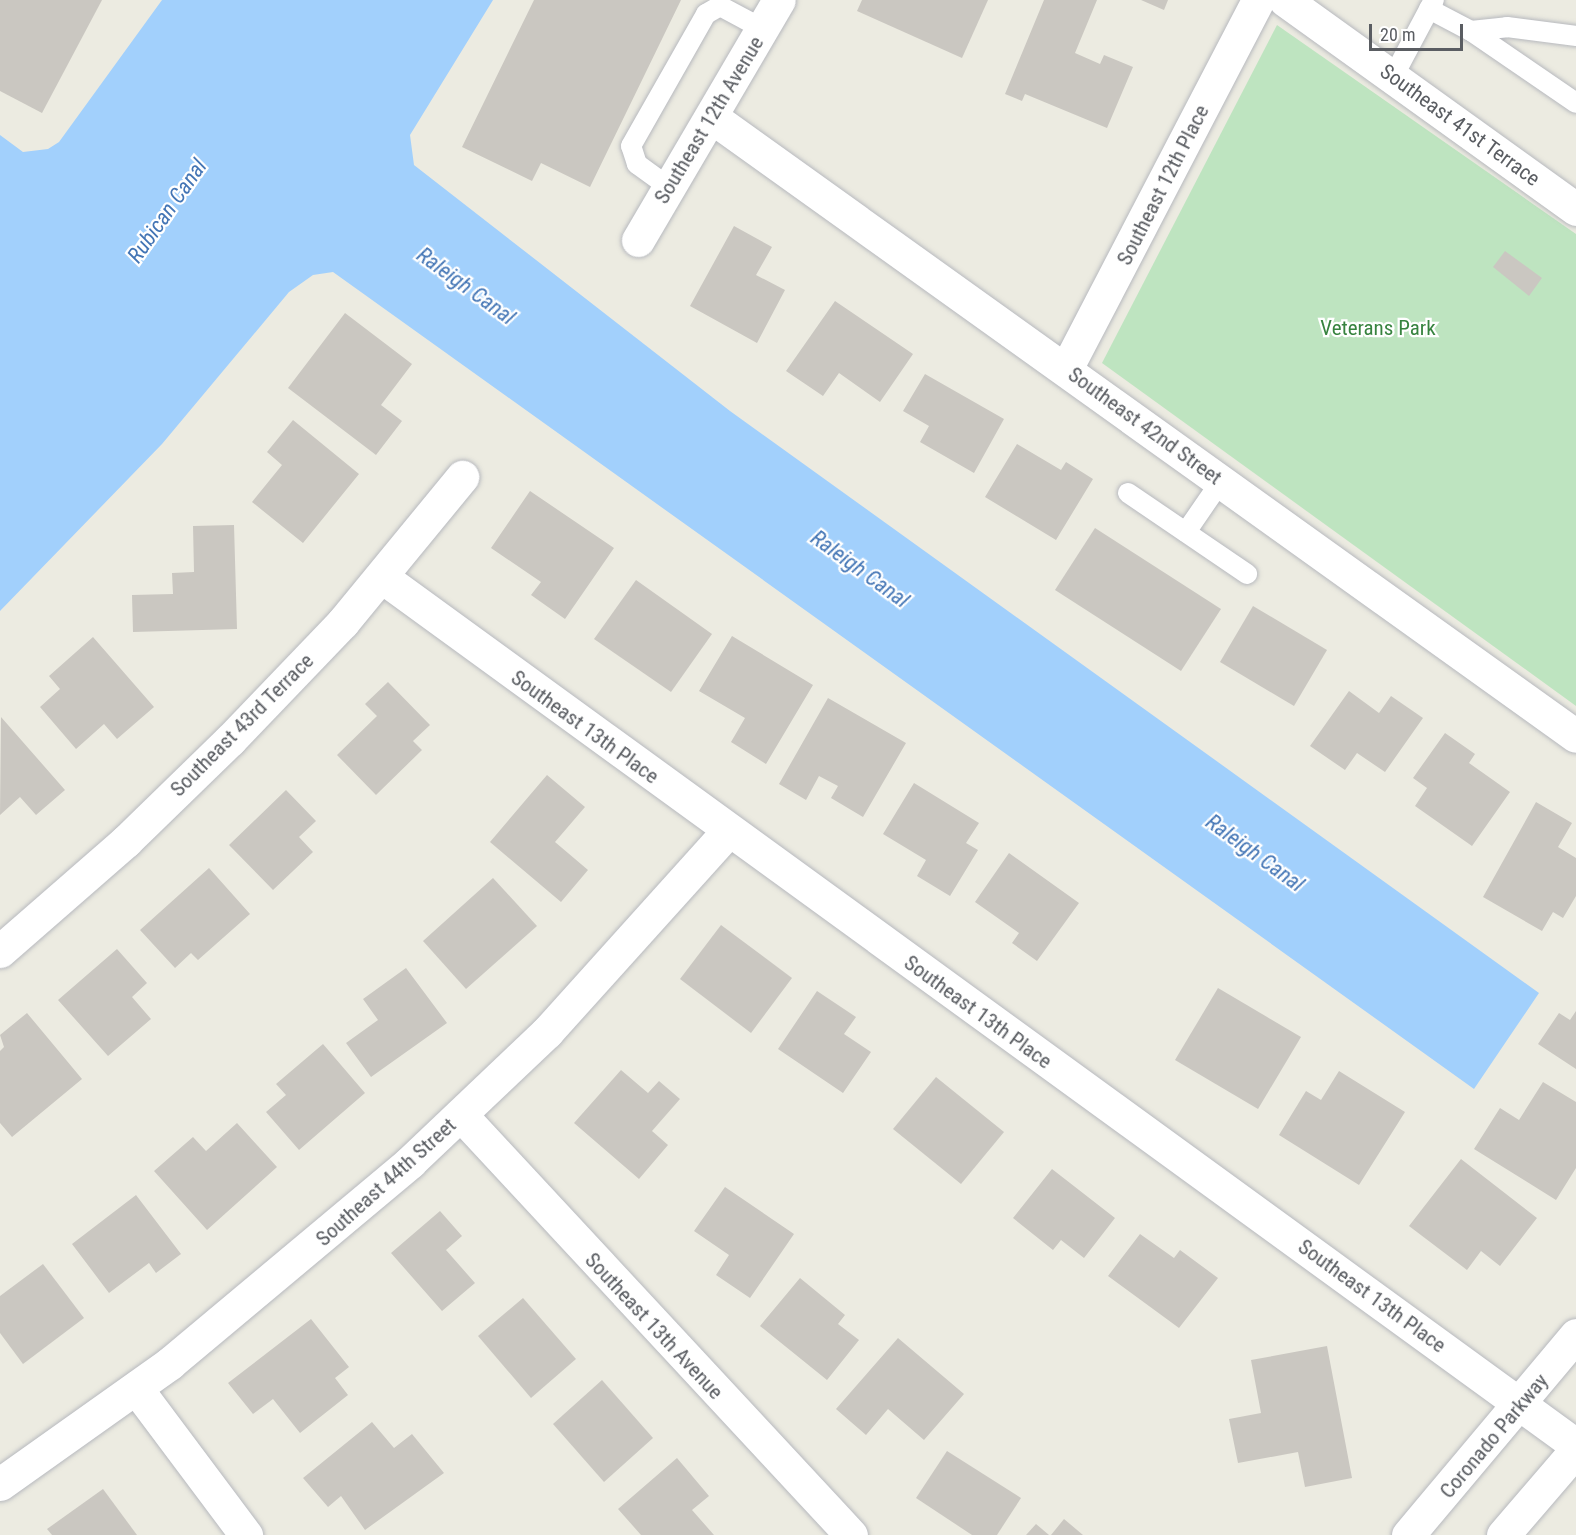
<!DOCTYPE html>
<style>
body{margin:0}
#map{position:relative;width:1576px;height:1535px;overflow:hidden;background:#ecebe1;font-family:"Roboto Condensed",sans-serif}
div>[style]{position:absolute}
.green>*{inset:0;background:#bee4c0}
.water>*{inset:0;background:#a2d0fc}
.building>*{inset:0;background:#cac7c1}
.roads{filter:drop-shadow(0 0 2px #b7b9be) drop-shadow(0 0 2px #b7b9be)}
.lane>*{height:20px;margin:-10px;padding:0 10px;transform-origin:10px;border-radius:10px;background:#fff}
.street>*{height:33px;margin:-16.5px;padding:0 16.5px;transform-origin:16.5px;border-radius:16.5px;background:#fff}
.secondary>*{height:33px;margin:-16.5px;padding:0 16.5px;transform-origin:16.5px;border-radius:16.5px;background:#fff}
span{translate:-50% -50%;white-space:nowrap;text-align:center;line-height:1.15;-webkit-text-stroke:4.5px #fff;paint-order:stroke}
.street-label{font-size:21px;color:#5a5d62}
.park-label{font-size:21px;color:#37833f}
.water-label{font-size:22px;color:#4375b5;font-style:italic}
.scale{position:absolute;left:1369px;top:24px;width:94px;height:27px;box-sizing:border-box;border:3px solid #5a5d62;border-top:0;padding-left:8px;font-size:18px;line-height:21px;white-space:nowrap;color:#5a5d62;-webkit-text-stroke:4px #fff;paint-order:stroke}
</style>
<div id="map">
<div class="green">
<i style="clip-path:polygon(1277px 25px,1576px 234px,1576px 706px,1102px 363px)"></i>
</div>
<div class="water">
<i style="clip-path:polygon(162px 0,493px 0,410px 135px,414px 165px,730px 411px,1539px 993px,1474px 1089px,333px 272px,313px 275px,289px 292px,162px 444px,0 611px,0 135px,23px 152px,48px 149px,59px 142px)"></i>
</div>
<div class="building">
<i style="clip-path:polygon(0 0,102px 0,42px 113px,0 91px)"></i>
<i style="clip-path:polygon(534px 0,681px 0,590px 187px,541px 163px,532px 181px,462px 147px)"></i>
<i style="clip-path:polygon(862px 0,988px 0,962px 58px,857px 11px)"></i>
<i style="clip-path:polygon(1044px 0,1097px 0,1075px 53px,1100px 64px,1104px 55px,1133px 67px,1107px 128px,1025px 94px,1022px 101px,1005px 94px)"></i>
<i style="clip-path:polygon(1141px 0,1168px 0,1164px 10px)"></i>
<i style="clip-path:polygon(734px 226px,772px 247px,756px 275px,785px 290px,757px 343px,690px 306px)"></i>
<i style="clip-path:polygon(1505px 251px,1542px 278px,1529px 296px,1493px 267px)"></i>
<i style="clip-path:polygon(835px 301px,913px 354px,880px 402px,839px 373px,823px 396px,786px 371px)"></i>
<i style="clip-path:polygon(345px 313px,412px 364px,381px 405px,402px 421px,376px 455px,288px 388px)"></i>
<i style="clip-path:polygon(925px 374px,1004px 419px,974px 473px,920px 442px,929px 426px,903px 411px)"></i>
<i style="clip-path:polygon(293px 420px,359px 474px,303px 543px,252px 502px,282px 465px,267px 452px)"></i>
<i style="clip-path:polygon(1017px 444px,1061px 470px,1066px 462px,1093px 479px,1056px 540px,985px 497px)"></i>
<i style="clip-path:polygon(530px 491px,614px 548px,565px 619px,531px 595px,541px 582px,491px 548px)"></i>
<i style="clip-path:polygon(234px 525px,237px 629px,133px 632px,132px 595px,173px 594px,172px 573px,194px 572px,193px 526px)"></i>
<i style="clip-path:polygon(1095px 528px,1221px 609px,1181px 671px,1055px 590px)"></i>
<i style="clip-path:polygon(636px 580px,712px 634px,671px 692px,594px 639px)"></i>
<i style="clip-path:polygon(1253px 606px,1327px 650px,1294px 706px,1220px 662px)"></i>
<i style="clip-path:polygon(732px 636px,813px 685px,766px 764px,731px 742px,745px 718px,699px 691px)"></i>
<i style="clip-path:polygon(93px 637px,154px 707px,117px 739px,104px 724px,76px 749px,40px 707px,60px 689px,49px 676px)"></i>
<i style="clip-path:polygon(388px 682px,430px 725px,413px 741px,422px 750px,376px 795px,337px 755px,377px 716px,365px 704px)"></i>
<i style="clip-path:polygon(1349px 691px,1379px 713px,1391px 696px,1423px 718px,1385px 772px,1357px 753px,1345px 770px,1310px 746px)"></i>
<i style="clip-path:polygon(828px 698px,906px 743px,863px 817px,831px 798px,838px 786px,819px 776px,806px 800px,779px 784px)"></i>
<i style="clip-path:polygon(1px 717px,65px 790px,36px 815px,20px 797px,0 815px)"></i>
<i style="clip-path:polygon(1445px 733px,1475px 754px,1469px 763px,1510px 792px,1472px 846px,1415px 806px,1427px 788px,1413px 778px)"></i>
<i style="clip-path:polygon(547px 775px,585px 807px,555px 842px,588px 870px,561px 902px,490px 842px)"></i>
<i style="clip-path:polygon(914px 783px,979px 823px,966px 843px,978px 850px,950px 896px,917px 876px,926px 860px,883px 834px)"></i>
<i style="clip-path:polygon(286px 790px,316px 821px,299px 837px,313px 852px,273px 890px,229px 845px)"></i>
<i style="clip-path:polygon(1536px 802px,1572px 823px,1558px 847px,1576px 858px,1576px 896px,1563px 918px,1553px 912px,1542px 931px,1483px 897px)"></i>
<i style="clip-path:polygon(1009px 853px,1079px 903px,1037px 961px,1012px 943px,1019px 933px,975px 902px)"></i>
<i style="clip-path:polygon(209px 868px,250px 914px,198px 960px,191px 953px,175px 968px,140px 930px)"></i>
<i style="clip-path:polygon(493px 878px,537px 926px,466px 989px,423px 941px)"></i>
<i style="clip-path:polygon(721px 925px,792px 978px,751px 1033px,680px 979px)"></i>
<i style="clip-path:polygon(117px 949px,147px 983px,132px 997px,151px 1019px,108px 1056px,58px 1000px)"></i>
<i style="clip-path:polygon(406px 968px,447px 1023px,371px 1077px,346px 1043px,378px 1020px,363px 999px)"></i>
<i style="clip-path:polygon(1218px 988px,1301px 1037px,1258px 1109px,1175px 1060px)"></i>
<i style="clip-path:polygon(817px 991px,856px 1017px,844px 1034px,871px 1052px,843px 1093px,778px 1049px)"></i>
<i style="clip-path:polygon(1576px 1011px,1576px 1069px,1538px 1044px,1559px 1013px,1570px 1020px)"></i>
<i style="clip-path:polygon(27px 1013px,82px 1079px,12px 1137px,0 1123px,0 1051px,4px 1047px,0 1035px)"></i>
<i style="clip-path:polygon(323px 1044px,365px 1093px,299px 1150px,266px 1112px,286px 1095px,276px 1084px)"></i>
<i style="clip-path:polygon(621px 1070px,648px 1093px,659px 1081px,680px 1099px,652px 1131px,668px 1145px,639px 1179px,574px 1123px)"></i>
<i style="clip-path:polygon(1339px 1071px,1405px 1112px,1359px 1185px,1279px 1135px,1306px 1091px,1321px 1100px)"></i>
<i style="clip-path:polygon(936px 1077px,1004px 1132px,961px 1184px,893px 1129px)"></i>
<i style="clip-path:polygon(1543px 1082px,1576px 1102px,1576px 1168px,1556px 1200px,1474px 1149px,1500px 1108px,1519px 1120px)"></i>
<i style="clip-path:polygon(237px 1123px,277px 1167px,207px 1230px,154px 1171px,193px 1137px,206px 1151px)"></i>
<i style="clip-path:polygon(1461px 1159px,1537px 1218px,1500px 1266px,1481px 1251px,1467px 1270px,1409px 1226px)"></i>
<i style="clip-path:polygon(1052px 1169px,1115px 1218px,1084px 1258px,1061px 1240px,1053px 1250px,1013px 1218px)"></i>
<i style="clip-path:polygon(725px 1187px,794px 1234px,750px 1298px,716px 1275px,729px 1255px,694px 1231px)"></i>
<i style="clip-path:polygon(136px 1195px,181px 1254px,156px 1273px,149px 1263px,109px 1293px,72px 1244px)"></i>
<i style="clip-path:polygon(440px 1211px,462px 1236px,446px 1250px,475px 1283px,442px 1311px,391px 1253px)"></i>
<i style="clip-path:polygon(1140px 1234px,1174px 1258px,1180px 1250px,1218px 1278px,1179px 1328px,1108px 1276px)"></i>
<i style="clip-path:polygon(43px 1264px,84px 1318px,23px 1364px,0 1333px,0 1296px)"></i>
<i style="clip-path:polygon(800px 1278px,845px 1315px,838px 1324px,859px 1340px,827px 1380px,760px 1326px)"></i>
<i style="clip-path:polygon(523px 1298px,576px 1359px,531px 1398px,478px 1336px)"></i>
<i style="clip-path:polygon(311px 1319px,349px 1367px,335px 1378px,348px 1395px,300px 1433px,273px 1399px,253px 1414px,228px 1383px)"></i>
<i style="clip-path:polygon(898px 1338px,964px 1394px,924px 1440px,888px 1409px,866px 1435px,836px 1409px)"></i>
<i style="clip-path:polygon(1327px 1346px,1352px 1478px,1305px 1487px,1298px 1452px,1238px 1463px,1229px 1419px,1261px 1413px,1251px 1360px)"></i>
<i style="clip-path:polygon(602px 1380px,653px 1438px,604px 1482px,553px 1424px)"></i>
<i style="clip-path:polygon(372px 1422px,394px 1448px,412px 1434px,444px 1473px,365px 1530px,341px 1496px,328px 1507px,303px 1478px)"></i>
<i style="clip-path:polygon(947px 1451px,1021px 1498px,997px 1535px,972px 1535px,916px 1498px)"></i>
<i style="clip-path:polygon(677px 1458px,709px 1496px,692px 1510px,714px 1535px,641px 1535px,618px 1509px)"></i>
<i style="clip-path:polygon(103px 1489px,137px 1535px,52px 1535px,47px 1529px)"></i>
<i style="clip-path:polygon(1064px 1519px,1083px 1535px,1051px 1535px)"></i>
<i style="clip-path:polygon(1036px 1524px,1049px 1535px,1026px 1535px)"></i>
</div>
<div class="roads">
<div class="lane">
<i style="left:1429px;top:9px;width:47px;rotate:27.6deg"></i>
<i style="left:1471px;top:31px;width:127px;rotate:34.4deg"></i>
<i style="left:1471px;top:31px;width:36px;rotate:-6deg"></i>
<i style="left:1507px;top:27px;width:70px;rotate:7.4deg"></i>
<i style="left:1393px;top:77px;width:87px;rotate:-62deg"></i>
<i style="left:670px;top:188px;width:41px;rotate:-144deg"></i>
<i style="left:637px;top:164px;width:19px;rotate:-108deg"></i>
<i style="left:631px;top:146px;width:152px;rotate:-60.4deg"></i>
<i style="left:706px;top:14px;width:16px;rotate:-30deg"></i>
<i style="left:720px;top:6px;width:49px;rotate:28.1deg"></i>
<i style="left:1128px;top:493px;width:144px;rotate:34.2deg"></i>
<i style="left:1186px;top:532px;width:62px;rotate:-55.5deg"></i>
</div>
<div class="street">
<i style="left:1285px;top:0;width:358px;rotate:35.7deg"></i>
<i style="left:713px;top:118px;width:1061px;rotate:35.61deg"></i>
<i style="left:638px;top:240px;width:278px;rotate:-59.6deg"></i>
<i style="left:1066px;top:369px;width:416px;rotate:-62.5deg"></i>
<i style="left:382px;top:577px;width:1476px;rotate:36.02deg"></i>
<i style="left:0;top:951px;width:167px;rotate:-41.1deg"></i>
<i style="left:126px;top:841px;width:145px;rotate:-44.2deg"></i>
<i style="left:230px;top:740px;width:163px;rotate:-46.2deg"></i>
<i style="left:343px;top:622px;width:188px;rotate:-50.6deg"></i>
<i style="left:461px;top:1115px;width:573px;rotate:47.12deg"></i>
<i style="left:136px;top:1388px;width:184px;rotate:53.2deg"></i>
<i style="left:0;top:1484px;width:209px;rotate:-35.4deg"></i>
<i style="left:170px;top:1363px;width:313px;rotate:-39.9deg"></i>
<i style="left:410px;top:1162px;width:189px;rotate:-43.5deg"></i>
<i style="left:547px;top:1032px;width:270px;rotate:-48deg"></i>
</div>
<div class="secondary">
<i style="left:1408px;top:1535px;width:261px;rotate:-50deg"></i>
<i style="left:1503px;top:1535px;width:112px;rotate:-49.3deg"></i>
</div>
</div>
<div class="street-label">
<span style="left:709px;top:120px;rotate:-59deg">Southeast 12th Avenue</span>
<span style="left:1460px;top:125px;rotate:36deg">Southeast 41st Terrace</span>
<span style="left:1163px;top:185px;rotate:-63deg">Southeast 12th Place</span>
<span style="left:1145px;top:426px;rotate:36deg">Southeast 42nd Street</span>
<span style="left:242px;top:725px;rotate:-45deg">Southeast 43rd Terrace</span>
<span style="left:585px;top:727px;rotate:36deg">Southeast 13th Place</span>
<span style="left:978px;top:1012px;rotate:36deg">Southeast 13th Place</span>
<span style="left:386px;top:1182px;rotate:-42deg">Southeast 44th Street</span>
<span style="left:1372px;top:1296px;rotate:36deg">Southeast 13th Place</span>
<span style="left:654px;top:1326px;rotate:47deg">Southeast 13th Avenue</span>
<span style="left:1494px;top:1436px;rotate:-50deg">Coronado Parkway</span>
</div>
<div class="park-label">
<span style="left:1378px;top:328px">Veterans Park</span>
</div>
<div class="water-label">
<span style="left:167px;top:211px;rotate:-55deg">Rubican Canal</span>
<span style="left:466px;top:286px;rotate:36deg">Raleigh Canal</span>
<span style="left:860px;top:569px;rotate:36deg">Raleigh Canal</span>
<span style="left:1255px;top:853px;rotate:36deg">Raleigh Canal</span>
</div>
<div class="scale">20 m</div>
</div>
